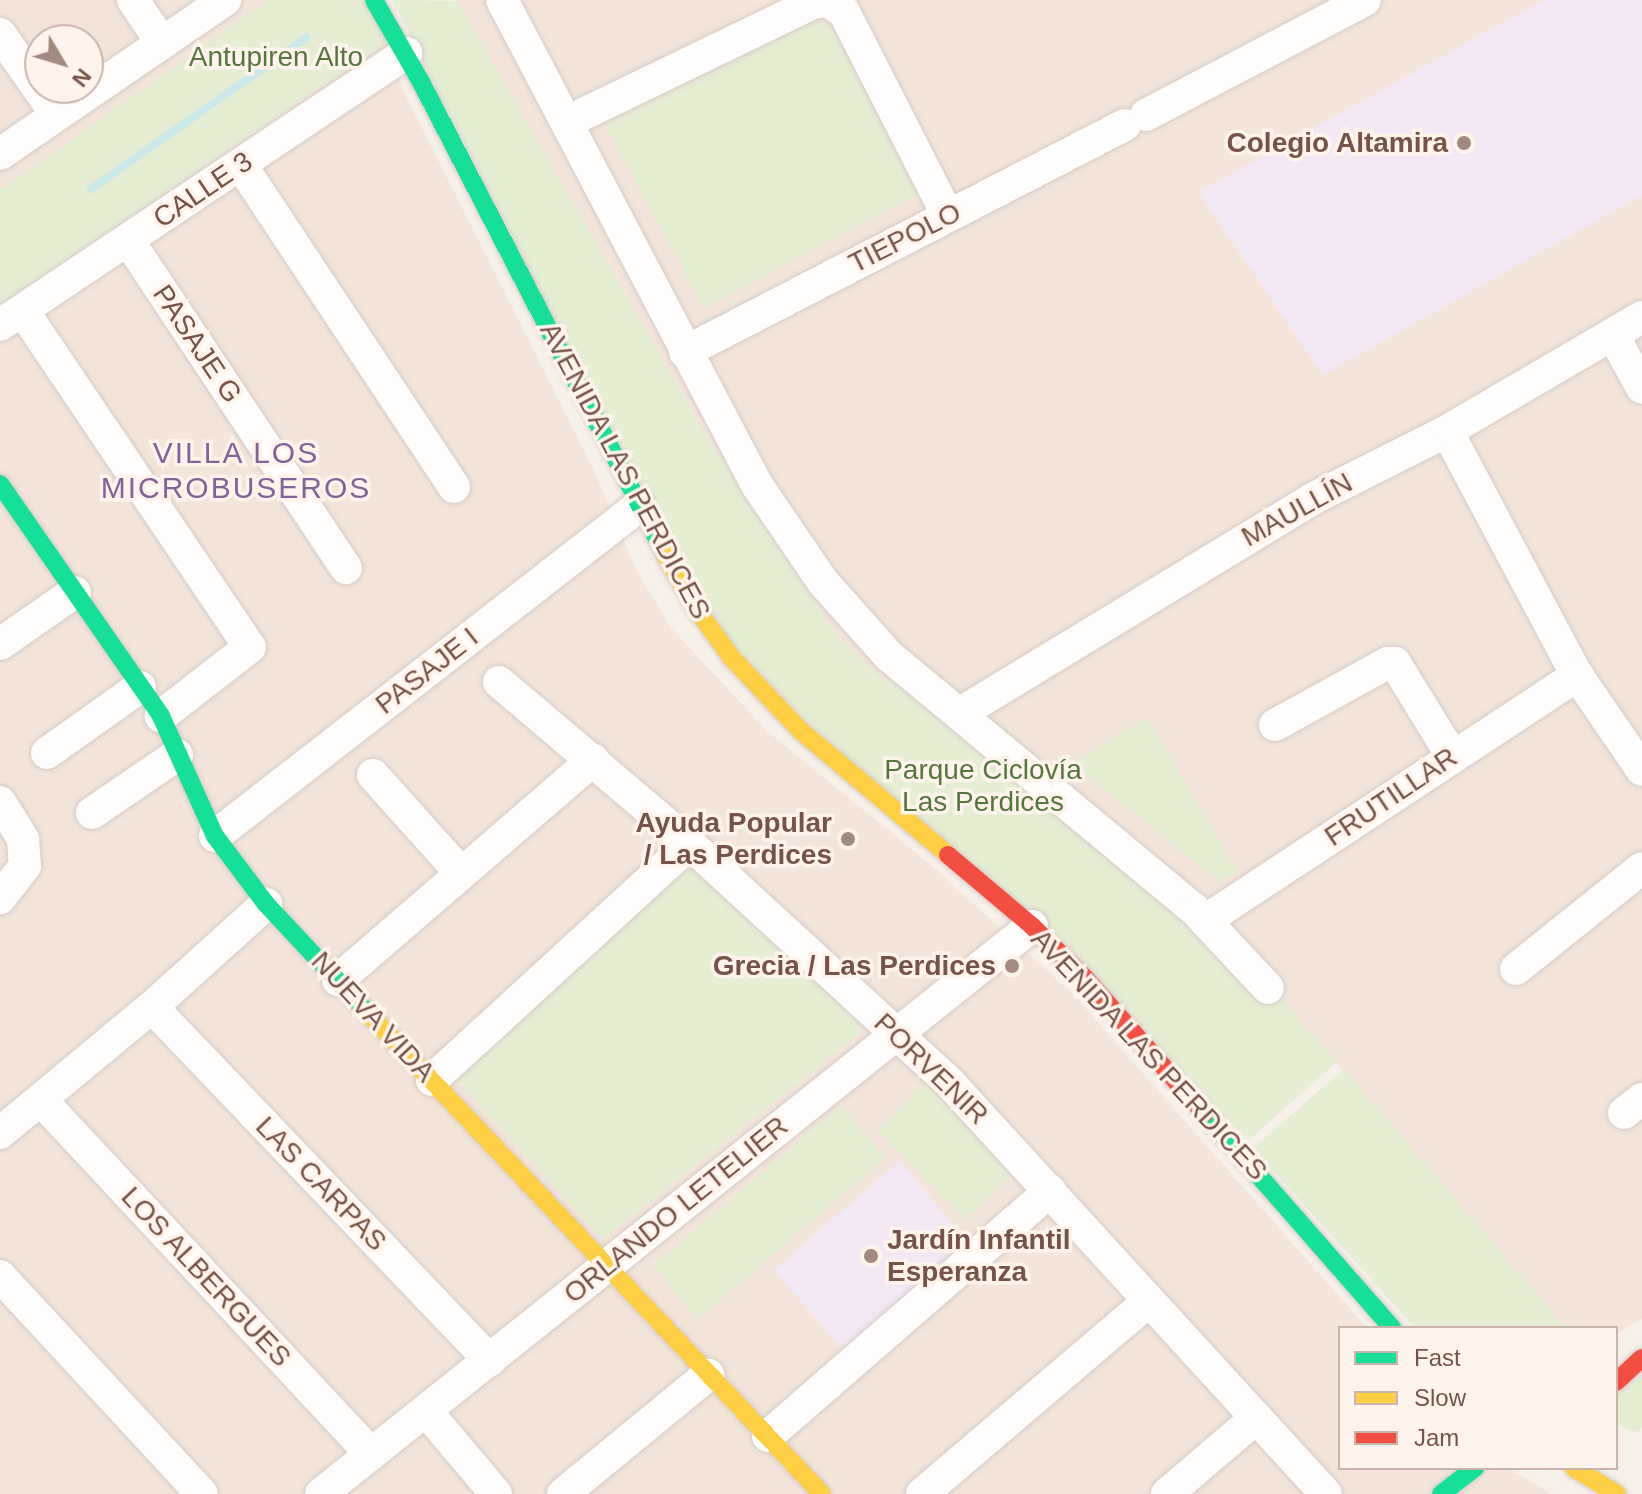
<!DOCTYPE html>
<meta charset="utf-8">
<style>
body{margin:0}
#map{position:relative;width:1642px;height:1494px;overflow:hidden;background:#f7f0e9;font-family:Arial,sans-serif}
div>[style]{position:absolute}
.residential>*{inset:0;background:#f3e5d9}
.education>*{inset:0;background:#f2e7f2}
.green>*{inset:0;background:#e5edd3}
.stream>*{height:8px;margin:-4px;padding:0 4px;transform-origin:4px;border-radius:4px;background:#cae9e8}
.roads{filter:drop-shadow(0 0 2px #d6cbc6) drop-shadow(0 0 2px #d6cbc6)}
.street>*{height:32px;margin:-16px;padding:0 16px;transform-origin:16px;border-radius:16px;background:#fefdfc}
.fast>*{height:18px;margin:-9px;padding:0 9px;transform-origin:9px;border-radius:9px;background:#16e098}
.slow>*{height:18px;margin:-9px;padding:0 9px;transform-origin:9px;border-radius:9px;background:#ffcf43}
.jam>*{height:18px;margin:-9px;padding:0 9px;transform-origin:9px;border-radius:9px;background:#f24e42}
.dots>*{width:22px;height:22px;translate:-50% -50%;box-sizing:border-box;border:4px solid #fff4eb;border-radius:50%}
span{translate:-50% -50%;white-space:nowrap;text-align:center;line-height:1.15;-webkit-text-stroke:7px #fff4eb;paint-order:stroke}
.park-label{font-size:28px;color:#55773d}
.poi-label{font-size:28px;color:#765348;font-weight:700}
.right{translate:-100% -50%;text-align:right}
.left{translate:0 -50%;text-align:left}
.street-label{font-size:28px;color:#765348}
.neighbourhood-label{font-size:30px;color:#81639a;letter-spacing:2px}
.legend{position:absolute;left:1338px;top:1326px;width:280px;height:144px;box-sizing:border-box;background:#fff4eb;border:2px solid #c8b4aa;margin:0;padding:10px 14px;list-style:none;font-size:24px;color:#765348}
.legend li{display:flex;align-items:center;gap:16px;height:40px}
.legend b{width:40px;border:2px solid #c8b4aa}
.north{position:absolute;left:24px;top:24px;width:80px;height:80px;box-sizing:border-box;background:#fff4eb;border:2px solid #c8b4aa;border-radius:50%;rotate:128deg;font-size:22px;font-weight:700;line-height:32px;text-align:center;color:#765348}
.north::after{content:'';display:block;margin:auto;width:28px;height:36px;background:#a38a80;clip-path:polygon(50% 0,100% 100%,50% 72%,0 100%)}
</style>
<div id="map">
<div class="residential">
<i style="clip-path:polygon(evenodd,0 0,271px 0,0 192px,0 0,40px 40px,88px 40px,88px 88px,40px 88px,40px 40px)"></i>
<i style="clip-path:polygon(456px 0,1642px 0,1642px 1319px,1616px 1334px,1616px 1328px,1566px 1328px,1182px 886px,913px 653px,886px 682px,837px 636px,704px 432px)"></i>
<i style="clip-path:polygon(389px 40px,403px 90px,596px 475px,636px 569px,672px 629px,767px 731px,926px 861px,1072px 993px,1367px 1328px,1340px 1328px,1340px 1468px,1508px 1468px,1553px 1494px,0 1494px,0 306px)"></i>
</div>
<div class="education">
<i style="clip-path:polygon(1543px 0,1642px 0,1642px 195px,1323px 375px,1198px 192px)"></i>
<i style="clip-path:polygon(899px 1161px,968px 1242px,843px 1350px,774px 1270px)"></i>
</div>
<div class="green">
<i style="clip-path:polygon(268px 0,363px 0,389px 40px,0 306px,0 191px)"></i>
<i style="clip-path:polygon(392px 0,457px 1px,704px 432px,837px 636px,885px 681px,913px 653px,1025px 744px,1182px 886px,1337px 1062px,1249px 1140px,791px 705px,700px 609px)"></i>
<i style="clip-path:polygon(815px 20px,830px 26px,919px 193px,704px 308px,605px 125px)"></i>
<i style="clip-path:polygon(1147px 718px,1237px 871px,1220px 882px,1072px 763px)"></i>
<i style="clip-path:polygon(691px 861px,866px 1028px,603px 1239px,449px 1071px)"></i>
<i style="clip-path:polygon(1344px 1069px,1566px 1328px,1415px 1328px,1253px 1148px)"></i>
<i style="clip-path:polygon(925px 1083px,1013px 1172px,965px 1220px,877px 1131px)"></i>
<i style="clip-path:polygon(840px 1105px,885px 1158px,698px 1319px,653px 1266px)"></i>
<i style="clip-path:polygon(1642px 1375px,1642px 1428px,1636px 1432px,1627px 1430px,1616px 1423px,1616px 1394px)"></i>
</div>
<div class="stream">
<i style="left:91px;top:189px;width:263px;rotate:-35.1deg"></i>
</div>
<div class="roads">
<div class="street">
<i style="left:133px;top:0;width:52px;rotate:56deg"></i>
<i style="left:502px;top:0;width:548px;rotate:62.27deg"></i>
<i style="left:757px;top:485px;width:117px;rotate:55.8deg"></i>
<i style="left:823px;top:582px;width:99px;rotate:48.3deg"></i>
<i style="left:889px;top:656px;width:396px;rotate:39.7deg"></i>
<i style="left:1194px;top:909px;width:108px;rotate:46.9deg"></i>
<i style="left:0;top:34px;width:99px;rotate:54.9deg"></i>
<i style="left:1146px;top:115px;width:247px;rotate:-27.7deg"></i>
<i style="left:567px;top:122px;width:273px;rotate:-25.8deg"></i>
<i style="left:813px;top:3px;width:15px;rotate:-8deg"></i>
<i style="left:828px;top:1px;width:19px;rotate:35deg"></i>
<i style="left:844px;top:12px;width:229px;rotate:63deg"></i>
<i style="left:0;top:154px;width:273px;rotate:-34.4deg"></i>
<i style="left:241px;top:165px;width:386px;rotate:56.5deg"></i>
<i style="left:128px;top:240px;width:394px;rotate:56.4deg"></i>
<i style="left:23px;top:311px;width:405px;rotate:56deg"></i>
<i style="left:250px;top:647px;width:113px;rotate:142.2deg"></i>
<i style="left:0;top:325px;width:489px;rotate:-33.8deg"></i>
<i style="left:1613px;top:335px;width:60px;rotate:61.3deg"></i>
<i style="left:685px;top:352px;width:495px;rotate:-27.3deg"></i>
<i style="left:1447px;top:431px;width:276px;rotate:62deg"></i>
<i style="left:1577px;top:675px;width:115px;rotate:55.6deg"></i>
<i style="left:0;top:644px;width:91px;rotate:-34.7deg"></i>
<i style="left:499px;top:682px;width:250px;rotate:40.3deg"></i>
<i style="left:690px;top:844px;width:352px;rotate:42.6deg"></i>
<i style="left:949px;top:1082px;width:558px;rotate:47.54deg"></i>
<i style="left:959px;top:714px;width:413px;rotate:-31.3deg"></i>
<i style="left:1312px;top:499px;width:151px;rotate:-26.7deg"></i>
<i style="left:1447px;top:431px;width:226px;rotate:-30.3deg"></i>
<i style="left:1275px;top:725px;width:129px;rotate:-28.8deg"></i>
<i style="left:1388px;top:663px;width:7px"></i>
<i style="left:1395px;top:663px;width:109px;rotate:58.5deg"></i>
<i style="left:47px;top:753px;width:114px;rotate:-35.4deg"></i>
<i style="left:373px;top:775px;width:130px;rotate:48.1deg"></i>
<i style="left:0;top:802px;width:44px;rotate:58.1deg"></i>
<i style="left:23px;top:839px;width:27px;rotate:86deg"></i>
<i style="left:25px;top:866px;width:41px;rotate:128deg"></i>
<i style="left:92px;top:813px;width:103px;rotate:-34.3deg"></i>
<i style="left:215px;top:836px;width:537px;rotate:-37.89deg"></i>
<i style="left:1206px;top:920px;width:445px;rotate:-33.4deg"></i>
<i style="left:1516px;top:969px;width:161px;rotate:-38.7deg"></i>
<i style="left:338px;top:980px;width:337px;rotate:-40.8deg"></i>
<i style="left:152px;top:1007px;width:489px;rotate:46.3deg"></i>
<i style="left:432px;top:1080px;width:350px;rotate:-42.5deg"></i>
<i style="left:41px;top:1100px;width:484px;rotate:47deg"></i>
<i style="left:1624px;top:1113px;width:23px;rotate:-38deg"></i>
<i style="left:0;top:1133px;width:197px;rotate:-39.7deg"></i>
<i style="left:152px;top:1007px;width:154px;rotate:-42.1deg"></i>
<i style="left:0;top:1276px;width:297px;rotate:47.2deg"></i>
<i style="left:427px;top:1412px;width:107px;rotate:49.9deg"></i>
<i style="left:768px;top:1436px;width:374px;rotate:-41deg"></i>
<i style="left:321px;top:1494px;width:910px;rotate:-38.62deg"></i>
<i style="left:563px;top:1494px;width:188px;rotate:-39.4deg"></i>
<i style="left:922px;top:1494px;width:298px;rotate:-40.4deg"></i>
<i style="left:1167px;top:1494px;width:117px;rotate:-40.5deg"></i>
</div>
<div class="fast">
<i style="left:374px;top:0;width:95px;rotate:60.2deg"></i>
<i style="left:421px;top:82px;width:531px;rotate:62.66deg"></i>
<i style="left:0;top:484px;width:282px;rotate:55.2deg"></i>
<i style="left:161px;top:716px;width:132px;rotate:65.8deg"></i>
<i style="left:215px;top:836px;width:85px;rotate:53.1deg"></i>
<i style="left:266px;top:904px;width:148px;rotate:46.9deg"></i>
<i style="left:1204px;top:1113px;width:286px;rotate:48.8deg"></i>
<i style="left:1441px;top:1494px;width:43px;rotate:-37.4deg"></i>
</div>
<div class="slow">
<i style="left:665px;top:554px;width:61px;rotate:60.5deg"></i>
<i style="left:695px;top:607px;width:62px;rotate:54.2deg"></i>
<i style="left:731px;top:657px;width:102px;rotate:46.6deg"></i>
<i style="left:801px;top:731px;width:192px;rotate:40.1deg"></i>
<i style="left:367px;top:1012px;width:663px;rotate:46.65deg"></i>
<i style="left:1574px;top:1468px;width:50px;rotate:31.2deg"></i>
</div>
<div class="jam">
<i style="left:948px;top:855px;width:110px;rotate:40.2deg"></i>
<i style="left:1032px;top:926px;width:76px;rotate:44.5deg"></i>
<i style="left:1086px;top:979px;width:179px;rotate:48.6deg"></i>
<i style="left:1616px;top:1382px;width:35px;rotate:-43deg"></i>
</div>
</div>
<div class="dots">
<i style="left:1464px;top:143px;background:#a38a80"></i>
<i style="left:848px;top:839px;background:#a38a80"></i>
<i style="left:1012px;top:966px;background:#a38a80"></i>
<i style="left:871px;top:1256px;background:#a38a80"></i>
</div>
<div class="park-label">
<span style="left:276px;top:57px">Antupiren Alto</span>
<span style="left:983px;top:786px">Parque Ciclovía<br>Las Perdices</span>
</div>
<div class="poi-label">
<span class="right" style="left:1448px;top:143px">Colegio Altamira</span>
<span class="right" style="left:832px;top:839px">Ayuda Popular<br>/ Las Perdices</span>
<span class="right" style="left:996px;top:966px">Grecia / Las Perdices</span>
<span class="left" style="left:887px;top:1256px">Jardín Infantil<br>Esperanza</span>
</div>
<div class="street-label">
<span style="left:203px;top:190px;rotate:-34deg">CALLE 3</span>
<span style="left:905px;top:238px;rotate:-27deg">TIEPOLO</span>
<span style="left:197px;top:344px;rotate:56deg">PASAJE G</span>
<span style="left:625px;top:471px;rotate:62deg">AVENIDA LAS PERDICES</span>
<span style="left:1297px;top:510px;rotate:-29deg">MAULLÍN</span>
<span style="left:427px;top:671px;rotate:-38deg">PASAJE I</span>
<span style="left:1391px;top:797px;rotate:-34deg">FRUTILLAR</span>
<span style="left:373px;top:1017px;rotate:47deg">NUEVA VIDA</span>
<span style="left:1149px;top:1055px;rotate:47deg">AVENIDA LAS PERDICES</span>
<span style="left:931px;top:1069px;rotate:44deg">PORVENIR</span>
<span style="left:321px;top:1184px;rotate:46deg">LAS CARPAS</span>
<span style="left:676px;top:1210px;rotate:-39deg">ORLANDO LETELIER</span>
<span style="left:206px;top:1277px;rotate:47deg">LOS ALBERGUES</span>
</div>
<div class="neighbourhood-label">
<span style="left:236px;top:470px">VILLA LOS<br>MICROBUSEROS</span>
</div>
<ul class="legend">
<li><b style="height:10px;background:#16e098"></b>Fast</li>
<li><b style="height:10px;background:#ffcf43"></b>Slow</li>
<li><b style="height:10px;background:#f24e42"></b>Jam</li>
</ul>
<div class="north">N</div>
</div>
